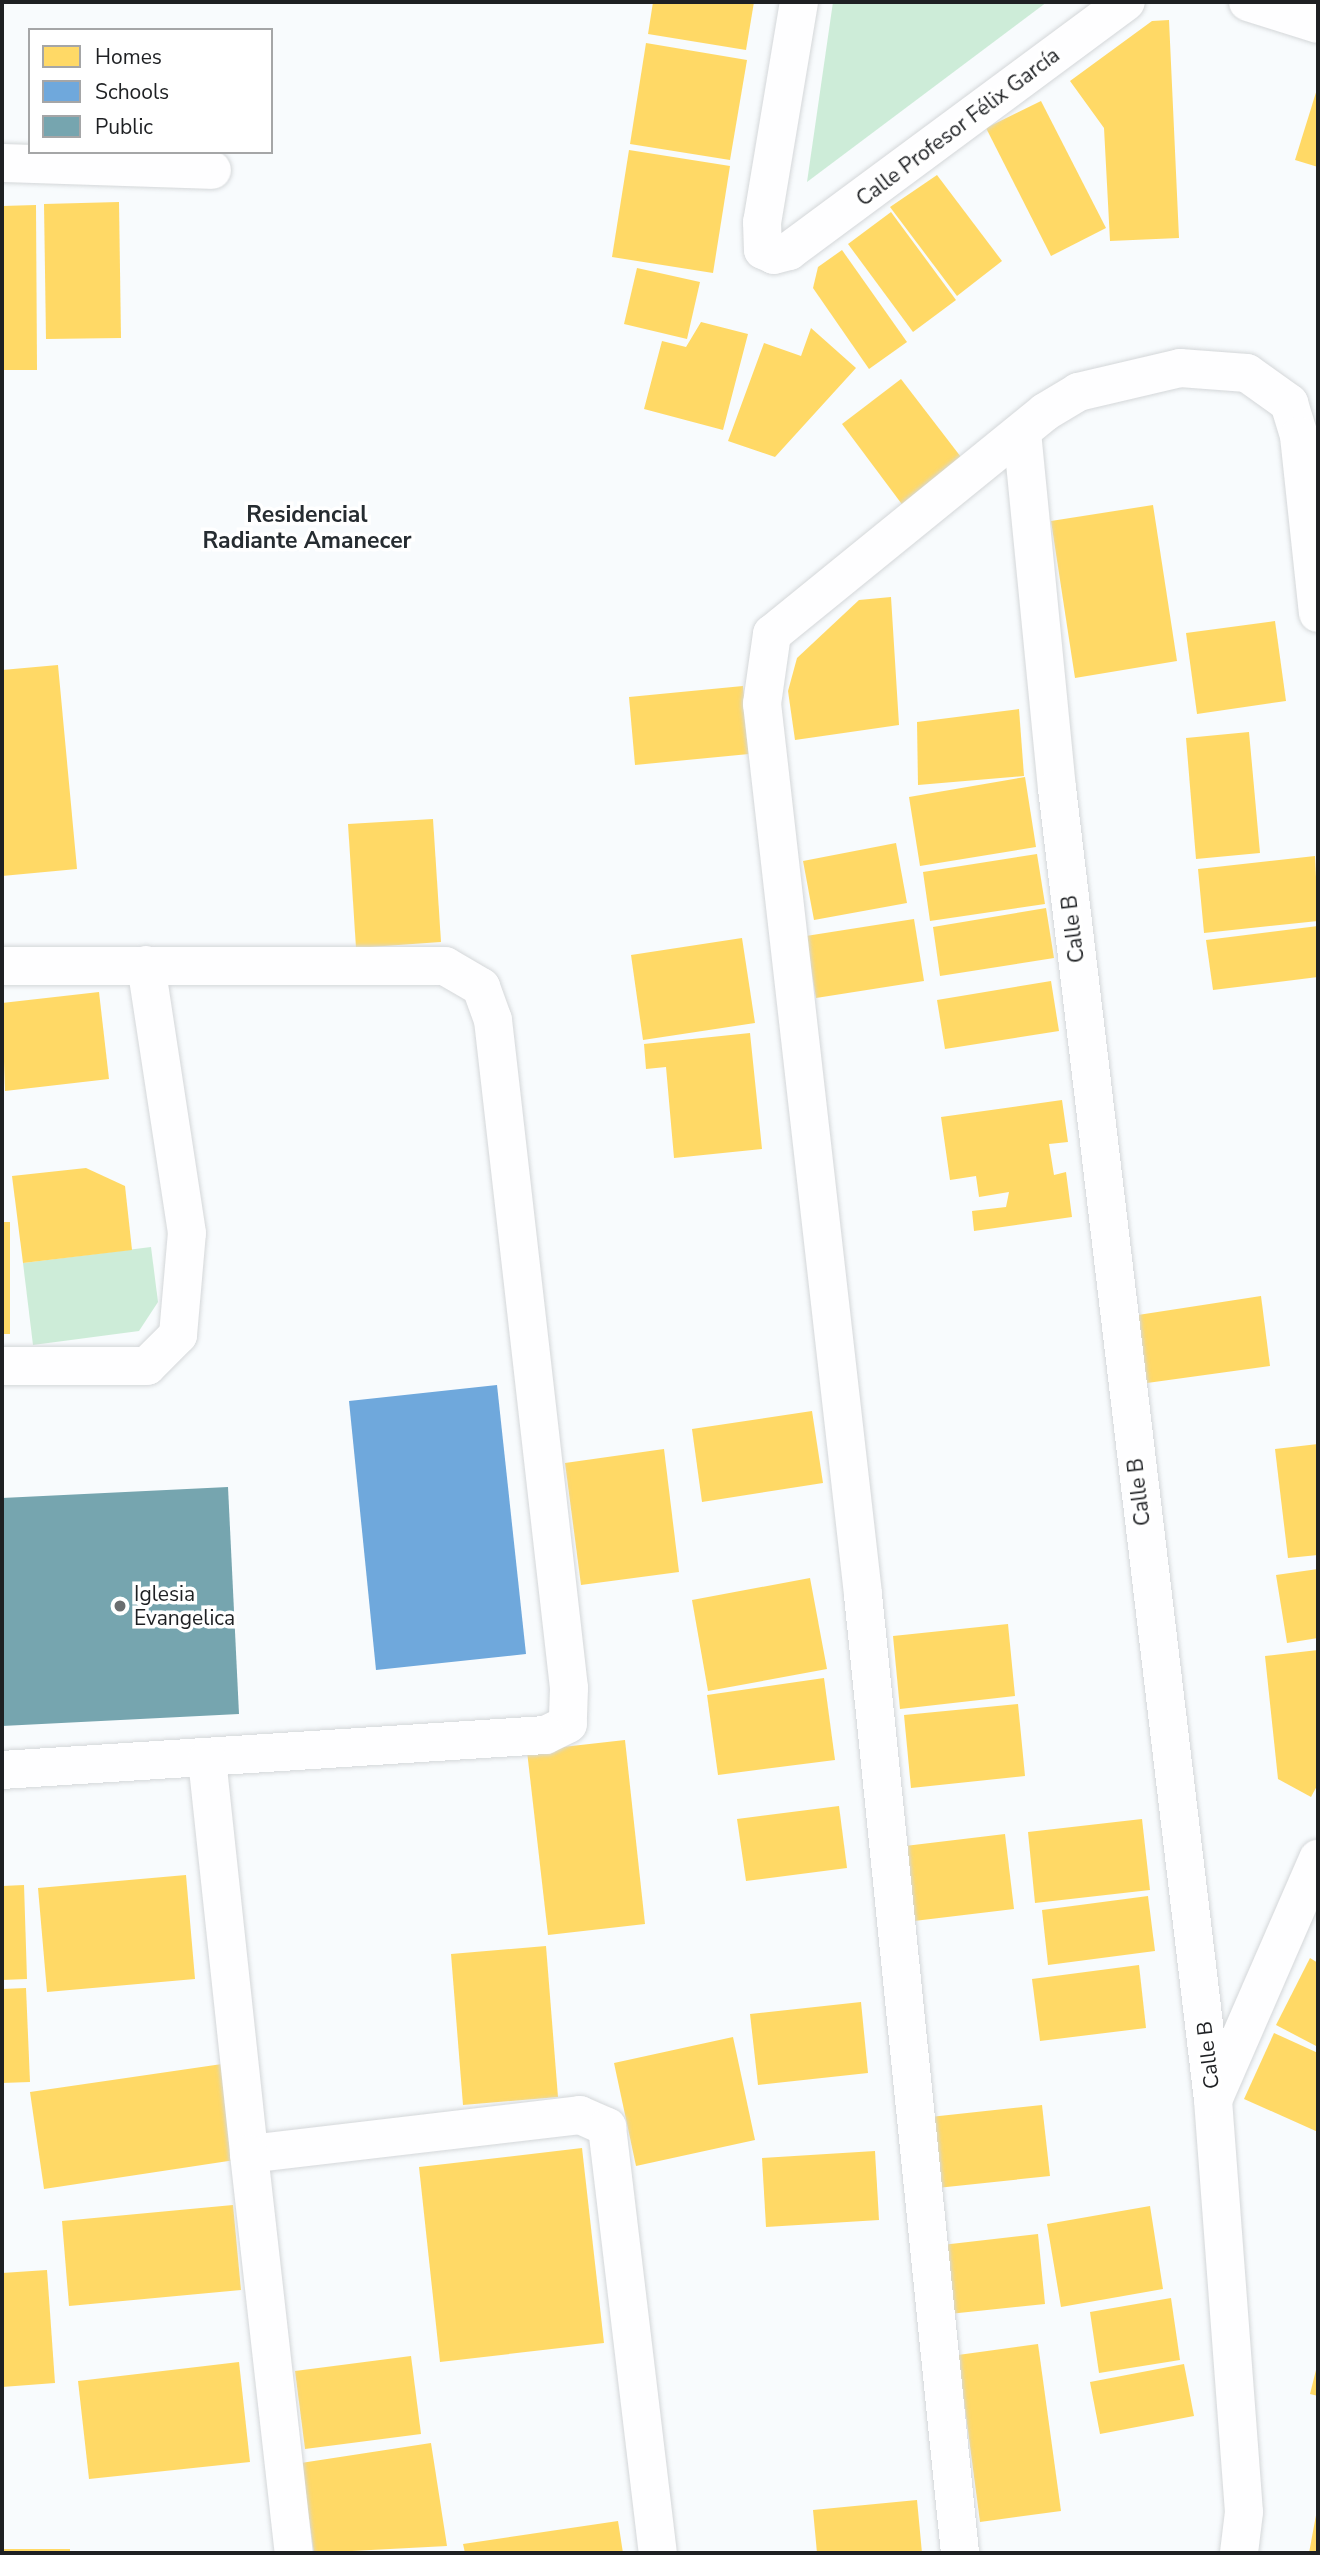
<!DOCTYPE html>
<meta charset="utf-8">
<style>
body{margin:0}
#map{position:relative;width:1320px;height:2555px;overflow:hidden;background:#f8fbfd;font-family:"Nunito Sans",sans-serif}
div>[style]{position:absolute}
.green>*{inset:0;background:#cdecd8}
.homes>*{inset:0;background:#ffd966}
.schools>*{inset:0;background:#6fa8dc}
.public>*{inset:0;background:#76a5af}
.roads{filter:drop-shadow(0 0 2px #d4d7d9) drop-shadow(0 0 2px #d4d7d9)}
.minor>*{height:38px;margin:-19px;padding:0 19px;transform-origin:19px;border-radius:19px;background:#fefeff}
.dots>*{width:19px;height:19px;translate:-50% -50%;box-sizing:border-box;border:4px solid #fff;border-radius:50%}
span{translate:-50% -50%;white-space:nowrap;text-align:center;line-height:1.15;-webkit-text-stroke:7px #fff;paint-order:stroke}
.street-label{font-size:21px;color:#1e2023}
.poi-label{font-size:21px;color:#1e2023}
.left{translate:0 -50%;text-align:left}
.neighbourhood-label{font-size:23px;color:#262c31;font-weight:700}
.frame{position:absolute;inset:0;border:4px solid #1e2023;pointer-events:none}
.legend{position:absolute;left:28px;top:28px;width:245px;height:126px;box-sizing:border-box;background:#fff;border:2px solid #a5a6a7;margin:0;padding:9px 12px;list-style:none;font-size:21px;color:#1e2023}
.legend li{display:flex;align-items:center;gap:14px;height:35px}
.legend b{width:35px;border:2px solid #a5a6a7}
</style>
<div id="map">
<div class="green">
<i style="clip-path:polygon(833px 2px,1047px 2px,807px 182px)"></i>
<i style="clip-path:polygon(151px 1247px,158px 1302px,139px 1331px,33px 1345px,23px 1263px)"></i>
</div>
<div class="homes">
<i style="clip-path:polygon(653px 2px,754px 2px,746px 50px,648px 34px)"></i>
<i style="clip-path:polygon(1169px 20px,1179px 238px,1110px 241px,1104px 128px,1070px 81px,1152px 21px)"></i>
<i style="clip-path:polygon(646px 43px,747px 60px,730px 160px,630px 144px)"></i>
<i style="clip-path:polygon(1318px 86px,1318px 167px,1295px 160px)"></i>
<i style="clip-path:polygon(1041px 101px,1106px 228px,1051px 256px,986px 128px)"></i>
<i style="clip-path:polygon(629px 150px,730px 166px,713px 273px,612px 257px)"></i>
<i style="clip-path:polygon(937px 175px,1002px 261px,957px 296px,890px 207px)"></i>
<i style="clip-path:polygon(119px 202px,121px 338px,46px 339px,44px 204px)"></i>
<i style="clip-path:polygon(36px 205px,37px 370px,2px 370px,2px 206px)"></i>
<i style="clip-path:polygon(891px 212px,956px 300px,913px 332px,848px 244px)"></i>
<i style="clip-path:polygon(842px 250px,907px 342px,869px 369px,813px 288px,818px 267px)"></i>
<i style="clip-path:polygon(637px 268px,700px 282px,687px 339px,624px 324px)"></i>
<i style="clip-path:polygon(701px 322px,748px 334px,723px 430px,644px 409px,662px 341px,686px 347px)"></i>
<i style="clip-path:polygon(811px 328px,856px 368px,775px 457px,728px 441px,764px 343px,801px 356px)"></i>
<i style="clip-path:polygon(901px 379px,964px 461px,904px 507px,842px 424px)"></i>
<i style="clip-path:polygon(1153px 505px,1177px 661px,1075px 678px,1051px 521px)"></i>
<i style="clip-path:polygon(891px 597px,899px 725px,795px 740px,788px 691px,797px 658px,859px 600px)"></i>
<i style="clip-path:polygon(1275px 621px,1286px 701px,1197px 714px,1186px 633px)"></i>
<i style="clip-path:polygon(58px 665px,77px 869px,2px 876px,2px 670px)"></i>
<i style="clip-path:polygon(743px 686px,749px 754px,635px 765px,629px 697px)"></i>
<i style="clip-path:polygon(1019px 709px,1024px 776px,918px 785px,917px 722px)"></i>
<i style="clip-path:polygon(1249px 732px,1260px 853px,1196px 859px,1186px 738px)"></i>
<i style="clip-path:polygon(1025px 777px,1036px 847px,920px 866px,909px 797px)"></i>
<i style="clip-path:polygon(433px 819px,441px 942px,356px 948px,348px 824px)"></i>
<i style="clip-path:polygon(896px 843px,907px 903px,814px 920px,803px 861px)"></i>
<i style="clip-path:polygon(1037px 854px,1045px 904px,930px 921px,923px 872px)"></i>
<i style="clip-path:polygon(1315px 856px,1318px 921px,1204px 933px,1198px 869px)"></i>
<i style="clip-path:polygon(1046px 908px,1054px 958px,940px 976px,933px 927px)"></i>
<i style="clip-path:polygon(914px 919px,924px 981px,816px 998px,806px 936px)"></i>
<i style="clip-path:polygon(1318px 926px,1318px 977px,1213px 990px,1206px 940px)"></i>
<i style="clip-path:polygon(742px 938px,755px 1023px,643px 1040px,631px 955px)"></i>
<i style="clip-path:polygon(1051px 981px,1059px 1031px,945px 1049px,937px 1000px)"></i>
<i style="clip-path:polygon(99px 992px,109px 1079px,5px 1091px,2px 1003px)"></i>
<i style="clip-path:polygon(750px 1033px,762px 1149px,674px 1158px,666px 1067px,646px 1069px,644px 1044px)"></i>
<i style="clip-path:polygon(1062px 1100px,1068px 1142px,1049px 1144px,1054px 1175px,1066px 1172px,1072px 1217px,974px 1231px,972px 1211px,1006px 1207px,1009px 1192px,979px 1197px,976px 1176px,950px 1180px,941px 1117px)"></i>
<i style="clip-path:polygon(86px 1168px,125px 1186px,132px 1250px,23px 1263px,12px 1176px)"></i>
<i style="clip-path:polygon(2px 1222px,10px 1222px,10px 1334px,2px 1334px)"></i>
<i style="clip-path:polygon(1261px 1296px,1270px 1366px,1147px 1383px,1138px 1315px)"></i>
<i style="clip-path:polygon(812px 1411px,823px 1483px,702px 1502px,692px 1429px)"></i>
<i style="clip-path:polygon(1318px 1444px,1318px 1555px,1288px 1558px,1275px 1449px)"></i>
<i style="clip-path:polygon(664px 1449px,679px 1572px,581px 1585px,565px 1463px)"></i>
<i style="clip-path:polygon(1318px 1569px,1318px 1638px,1287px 1643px,1276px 1575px)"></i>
<i style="clip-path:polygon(810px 1578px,827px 1669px,708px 1691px,692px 1600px)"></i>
<i style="clip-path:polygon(1008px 1624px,1015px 1696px,900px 1709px,893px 1636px)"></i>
<i style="clip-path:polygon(1318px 1650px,1318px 1784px,1311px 1797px,1278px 1779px,1265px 1656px)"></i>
<i style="clip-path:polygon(824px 1678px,835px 1760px,718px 1775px,707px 1695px)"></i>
<i style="clip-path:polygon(1018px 1704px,1025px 1776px,911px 1788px,904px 1715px)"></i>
<i style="clip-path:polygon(625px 1740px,645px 1924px,548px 1935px,527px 1751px)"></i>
<i style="clip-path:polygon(839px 1806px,847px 1868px,746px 1881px,737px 1819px)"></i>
<i style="clip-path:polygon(1142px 1819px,1150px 1890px,1035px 1903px,1028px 1832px)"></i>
<i style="clip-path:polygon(1005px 1834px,1014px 1909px,914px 1921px,905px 1846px)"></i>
<i style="clip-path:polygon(186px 1875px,195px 1979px,47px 1992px,38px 1888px)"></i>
<i style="clip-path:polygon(24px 1885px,27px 1979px,2px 1980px,2px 1886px)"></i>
<i style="clip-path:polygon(1148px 1896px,1155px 1951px,1048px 1965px,1042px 1910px)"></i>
<i style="clip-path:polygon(546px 1946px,558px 2097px,463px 2105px,451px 1954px)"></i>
<i style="clip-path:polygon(1310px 1958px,1318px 1963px,1318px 2047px,1276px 2025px)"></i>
<i style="clip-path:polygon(1139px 1965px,1146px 2028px,1040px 2041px,1032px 1979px)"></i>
<i style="clip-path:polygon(26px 1988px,30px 2082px,2px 2083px,2px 1989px)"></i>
<i style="clip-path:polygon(861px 2002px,868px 2073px,758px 2085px,750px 2014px)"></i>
<i style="clip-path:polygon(1274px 2033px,1318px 2053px,1318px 2132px,1244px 2099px)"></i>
<i style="clip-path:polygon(733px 2037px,755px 2140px,636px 2166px,614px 2063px)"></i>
<i style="clip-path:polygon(222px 2064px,235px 2160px,44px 2189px,30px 2092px)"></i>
<i style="clip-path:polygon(1042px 2105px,1050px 2176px,937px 2188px,930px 2117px)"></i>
<i style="clip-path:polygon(582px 2148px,604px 2343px,440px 2362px,419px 2167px)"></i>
<i style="clip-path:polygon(875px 2151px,879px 2220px,766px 2227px,762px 2158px)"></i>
<i style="clip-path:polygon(233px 2205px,241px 2290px,69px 2306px,62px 2221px)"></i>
<i style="clip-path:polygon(1150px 2206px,1163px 2289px,1061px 2307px,1047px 2224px)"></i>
<i style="clip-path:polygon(1038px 2234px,1045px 2304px,949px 2314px,942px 2245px)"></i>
<i style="clip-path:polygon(47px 2270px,55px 2383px,2px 2387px,2px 2273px)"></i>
<i style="clip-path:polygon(1171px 2298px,1180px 2360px,1099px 2373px,1090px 2312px)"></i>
<i style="clip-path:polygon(1038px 2344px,1061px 2511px,980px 2522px,958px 2355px)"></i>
<i style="clip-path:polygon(411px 2356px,421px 2434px,305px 2449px,295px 2371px)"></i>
<i style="clip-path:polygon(239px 2362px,250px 2462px,89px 2479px,78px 2381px)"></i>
<i style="clip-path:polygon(1318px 2362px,1318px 2396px,1310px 2394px)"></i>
<i style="clip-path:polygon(1184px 2364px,1194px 2416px,1100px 2434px,1090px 2382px)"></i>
<i style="clip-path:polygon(431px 2443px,447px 2546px,314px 2553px,301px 2463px)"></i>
<i style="clip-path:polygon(917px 2500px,922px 2553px,817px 2553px,813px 2510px)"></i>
<i style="clip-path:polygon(1317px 2510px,1318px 2553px,1309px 2553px)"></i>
<i style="clip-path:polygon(618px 2521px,623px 2553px,465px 2553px,463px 2544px)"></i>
<i style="clip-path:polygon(2px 2549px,70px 2549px,70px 2553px,2px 2553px)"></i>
</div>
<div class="schools">
<i style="clip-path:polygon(497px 1385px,526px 1654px,376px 1670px,349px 1401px)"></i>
</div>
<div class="public">
<i style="clip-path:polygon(228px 1487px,239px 1714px,2px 1726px,2px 1498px)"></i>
</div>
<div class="roads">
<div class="minor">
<i style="left:799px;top:2px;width:223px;rotate:99.5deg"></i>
<i style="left:762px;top:222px;width:28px;rotate:88deg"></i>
<i style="left:763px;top:250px;width:12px;rotate:24deg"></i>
<i style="left:774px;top:255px;width:16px;rotate:-15deg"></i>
<i style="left:789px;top:251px;width:419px;rotate:-36.5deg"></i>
<i style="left:1248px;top:2px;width:73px;rotate:17.4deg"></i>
<i style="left:2px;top:163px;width:210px;rotate:1.9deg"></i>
<i style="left:1022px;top:432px;width:358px;rotate:84.4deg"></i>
<i style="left:1057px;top:788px;width:1321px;rotate:83.22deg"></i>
<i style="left:1213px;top:2100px;width:413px;rotate:85.7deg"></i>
<i style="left:1244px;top:2512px;width:41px;rotate:97deg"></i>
<i style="left:2px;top:966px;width:443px"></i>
<i style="left:445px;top:966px;width:42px;rotate:30.3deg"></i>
<i style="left:481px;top:987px;width:35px;rotate:70deg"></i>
<i style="left:493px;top:1020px;width:672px;rotate:83.51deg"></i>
<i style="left:569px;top:1688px;width:36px;rotate:92deg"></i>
<i style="left:568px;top:1724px;width:25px;rotate:154deg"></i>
<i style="left:545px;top:1735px;width:544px;rotate:176.31deg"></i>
<i style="left:2px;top:1366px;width:145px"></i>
<i style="left:147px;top:1366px;width:44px;rotate:-45deg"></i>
<i style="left:178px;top:1335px;width:102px;rotate:-85deg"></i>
<i style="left:187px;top:1233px;width:271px;rotate:-98.7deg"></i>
<i style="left:207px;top:1759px;width:397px;rotate:83.9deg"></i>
<i style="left:249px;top:2154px;width:333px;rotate:-6.7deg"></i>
<i style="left:580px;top:2115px;width:30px;rotate:24deg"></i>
<i style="left:607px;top:2127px;width:429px;rotate:83.2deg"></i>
<i style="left:1214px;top:2098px;width:261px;rotate:-66.5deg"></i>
<i style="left:249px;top:2154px;width:402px;rotate:83.6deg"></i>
<i style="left:960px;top:2553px;width:964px;rotate:-95.78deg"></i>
<i style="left:863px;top:1594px;width:896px;rotate:-96.47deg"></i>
<i style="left:762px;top:704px;width:71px;rotate:-81.9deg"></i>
<i style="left:772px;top:634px;width:352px;rotate:-39.1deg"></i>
<i style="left:1045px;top:412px;width:39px;rotate:-31deg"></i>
<i style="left:1078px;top:392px;width:105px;rotate:-13.2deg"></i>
<i style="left:1180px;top:368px;width:67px;rotate:4.3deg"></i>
<i style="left:1247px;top:373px;width:52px;rotate:35.5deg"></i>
<i style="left:1289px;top:403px;width:34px;rotate:73deg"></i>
<i style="left:1299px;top:436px;width:178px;rotate:83.9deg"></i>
</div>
</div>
<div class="dots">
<i style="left:120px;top:1606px;background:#6a6d6f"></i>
</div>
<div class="street-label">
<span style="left:958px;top:127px;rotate:-37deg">Calle Profesor Félix García</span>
<span style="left:1073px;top:929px;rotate:-97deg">Calle B</span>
<span style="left:1139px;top:1492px;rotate:-97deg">Calle B</span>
<span style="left:1208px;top:2055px;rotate:-97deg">Calle B</span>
</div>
<div class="poi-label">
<span class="left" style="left:134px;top:1606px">Iglesia<br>Evangelica</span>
</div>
<div class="neighbourhood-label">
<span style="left:307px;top:528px">Residencial<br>Radiante Amanecer</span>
</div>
<div class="frame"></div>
<ul class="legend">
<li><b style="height:19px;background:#ffd966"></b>Homes</li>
<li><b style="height:19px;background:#6fa8dc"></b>Schools</li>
<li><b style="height:19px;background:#76a5af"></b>Public</li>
</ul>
</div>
